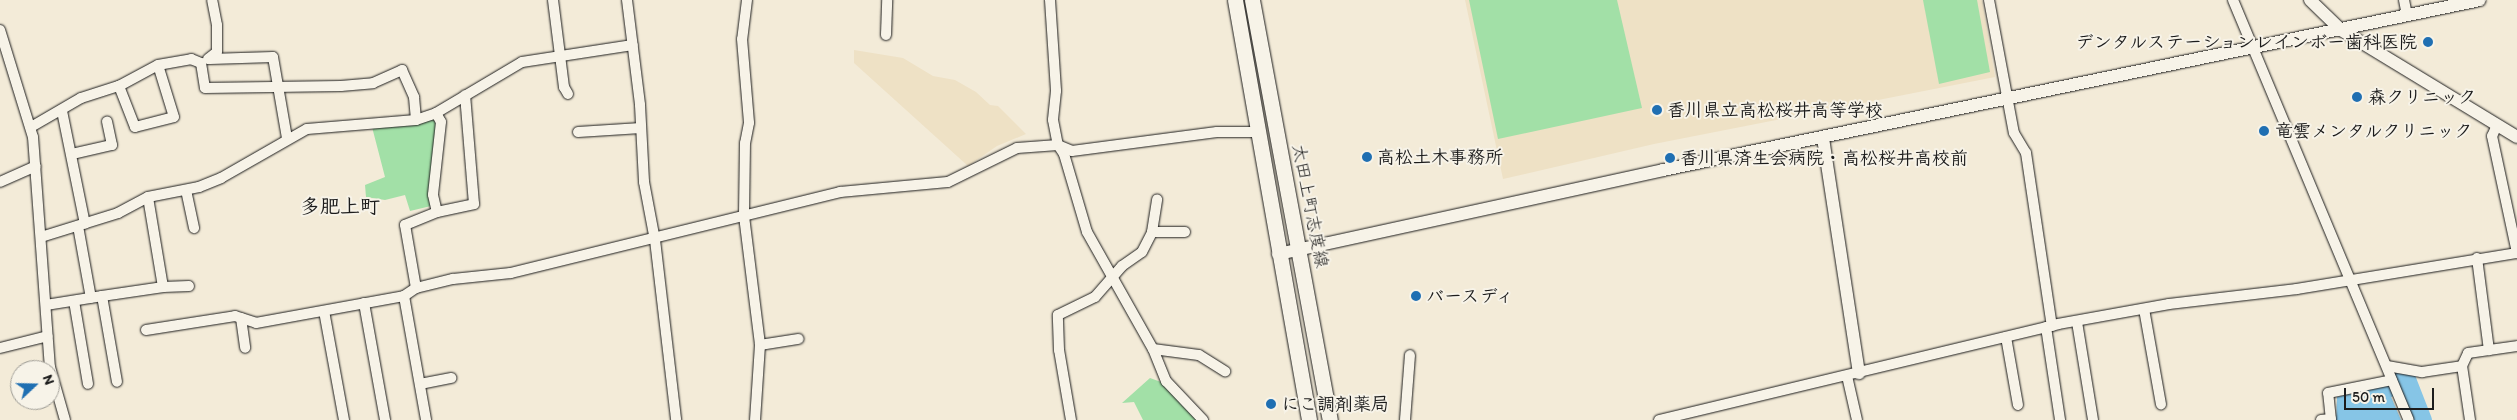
<!DOCTYPE html>
<meta charset="utf-8">
<style>
body{margin:0}
#map{position:relative;width:2517px;height:420px;overflow:hidden;background:#f3ebd8;font-family:Itim,"Klee One",sans-serif}
div>[style]{position:absolute}
.built>*{inset:0;background:#eee1c5}
.green>*{inset:0;background:#a2e0a7}
.water>*{inset:0;background:#86c5e6}
.river>*{height:21px;margin:-10.5px;padding:0 10.5px;transform-origin:10.5px;border-radius:10.5px;background:#86c5e6}
.roads{filter:drop-shadow(0 0 1px #1c1c1c) drop-shadow(0 0 1px #1c1c1c)}
.minor>*{height:10px;margin:-5px;padding:0 5px;transform-origin:5px;border-radius:5px;background:#f7f3e8}
.tertiary>*{height:12px;margin:-6px;padding:0 6px;transform-origin:6px;border-radius:6px;background:#f7f3e8}
.secondary>*{height:15px;margin:-7.5px;padding:0 7.5px;transform-origin:7.5px;border-radius:7.5px;background:#f7f3e8}
.dots>*{width:14px;height:14px;translate:-50% -50%;box-sizing:border-box;border:2px solid #f7f3e8;border-radius:50%}
span{translate:-50% -50%;white-space:nowrap;text-align:center;line-height:1.15;-webkit-text-stroke:4px #f7f3e8;paint-order:stroke}
.poi-label{font-size:18px;color:#1c1c1c;font-weight:700}
.right{translate:-100% -50%;text-align:right}
.left{translate:0 -50%;text-align:left}
.street-label{font-size:18px;color:#1c1c1c}
.quarter-label{font-size:20px;color:#1c1c1c;font-weight:700}
.north{position:absolute;left:10px;top:360px;width:50px;height:50px;box-sizing:border-box;background:#f7f3e8;border:1px solid #9f9d96;border-radius:50%;rotate:69deg;font-size:14px;font-weight:700;line-height:20px;text-align:center;color:#1c1c1c}
.north::after{content:'';display:block;margin:auto;width:18px;height:22px;background:#1f6fb2;clip-path:polygon(50% 0,100% 100%,50% 72%,0 100%)}
.scale{position:absolute;left:2344px;top:388px;width:90px;height:22px;box-sizing:border-box;border:2px solid #1c1c1c;border-top:0;padding-left:6px;font-size:15px;line-height:18px;white-space:nowrap;color:#1c1c1c;-webkit-text-stroke:4px #f7f3e8;paint-order:stroke}
</style>
<div id="map">
<div class="built">
<i style="clip-path:polygon(1465px 0,1982px 0,1995px 77px,1654px 144px,1503px 179px)"></i>
<i style="clip-path:polygon(854px 50px,903px 58px,933px 76px,955px 80px,976px 92px,990px 105px,998px 106px,1026px 134px,997px 146px,968px 166px,854px 63px)"></i>
</div>
<div class="green">
<i style="clip-path:polygon(1469px 0,1617px 0,1642px 108px,1498px 139px)"></i>
<i style="clip-path:polygon(1923px 0,1977px 0,1990px 72px,1939px 84px)"></i>
<i style="clip-path:polygon(436px 118px,431px 206px,410px 211px,405px 195px,385px 200px,366px 197px,365px 185px,385px 177px,372px 127px,401px 126px)"></i>
<i style="clip-path:polygon(1150px 378px,1161px 382px,1197px 420px,1143px 420px,1134px 402px,1122px 403px)"></i>
</div>
<div class="water">
<i style="clip-path:polygon(2386px 385px,2401px 420px,2336px 420px,2337px 397px)"></i>
</div>
<div class="river">
<i style="left:2384px;top:388px;width:23px;rotate:-23deg"></i>
<i style="left:2405px;top:379px;width:44px;rotate:68.7deg"></i>
</div>
<div class="roads">
<div class="minor">
<i style="left:553px;top:0;width:88px;rotate:82.8deg"></i>
<i style="left:564px;top:87px;width:8px;rotate:60deg"></i>
<i style="left:627px;top:0;width:106px;rotate:82.9deg"></i>
<i style="left:640px;top:105px;width:77px;rotate:87deg"></i>
<i style="left:644px;top:182px;width:59px;rotate:79.3deg"></i>
<i style="left:655px;top:240px;width:181px;rotate:83.3deg"></i>
<i style="left:747px;top:0;width:39px;rotate:97deg"></i>
<i style="left:742px;top:39px;width:84px;rotate:85.2deg"></i>
<i style="left:749px;top:123px;width:20px;rotate:101deg"></i>
<i style="left:745px;top:143px;width:73px;rotate:90.8deg"></i>
<i style="left:744px;top:216px;width:130px;rotate:82.9deg"></i>
<i style="left:760px;top:345px;width:75px;rotate:93.8deg"></i>
<i style="left:1050px;top:0;width:91px;rotate:86.2deg"></i>
<i style="left:1056px;top:91px;width:29px;rotate:96deg"></i>
<i style="left:1053px;top:120px;width:25px;rotate:79deg"></i>
<i style="left:1058px;top:145px;width:11px;rotate:56deg"></i>
<i style="left:1064px;top:154px;width:81px;rotate:73.6deg"></i>
<i style="left:1087px;top:232px;width:134px;rotate:60.6deg"></i>
<i style="left:1153px;top:349px;width:46px;rotate:7.4deg"></i>
<i style="left:1199px;top:355px;width:31px;rotate:32deg"></i>
<i style="left:1989px;top:0;width:135px;rotate:79.4deg"></i>
<i style="left:2014px;top:133px;width:23px;rotate:59deg"></i>
<i style="left:2026px;top:153px;width:175px;rotate:81.5deg"></i>
<i style="left:2233px;top:0;width:455px;rotate:67.3deg"></i>
<i style="left:2404px;top:0;width:16px;rotate:79deg"></i>
<i style="left:0;top:30px;width:112px;rotate:72.9deg"></i>
<i style="left:33px;top:137px;width:231px;rotate:85.8deg"></i>
<i style="left:50px;top:367px;width:55px;rotate:74.2deg"></i>
<i style="left:886px;top:35px;width:35px;rotate:-88deg"></i>
<i style="left:208px;top:59px;width:11px;rotate:-38deg"></i>
<i style="left:217px;top:52px;width:27px;rotate:-90deg"></i>
<i style="left:217px;top:25px;width:25px;rotate:-101deg"></i>
<i style="left:210px;top:59px;width:63px;rotate:-1.8deg"></i>
<i style="left:273px;top:57px;width:82px;rotate:80.2deg"></i>
<i style="left:119px;top:86px;width:44px;rotate:68.7deg"></i>
<i style="left:135px;top:127px;width:40px;rotate:-14.4deg"></i>
<i style="left:174px;top:117px;width:54px;rotate:-107.1deg"></i>
<i style="left:62px;top:111px;width:115px;rotate:78.5deg"></i>
<i style="left:436px;top:113px;width:10px;rotate:61deg"></i>
<i style="left:441px;top:122px;width:73px;rotate:96.3deg"></i>
<i style="left:433px;top:195px;width:17px;rotate:77deg"></i>
<i style="left:2497px;top:125px;width:12px;rotate:114deg"></i>
<i style="left:2492px;top:136px;width:120px;rotate:77.9deg"></i>
<i style="left:31px;top:127px;width:58px;rotate:-30.1deg"></i>
<i style="left:81px;top:98px;width:40px;rotate:-18deg"></i>
<i style="left:119px;top:86px;width:44px;rotate:-28.3deg"></i>
<i style="left:158px;top:65px;width:34px;rotate:-10deg"></i>
<i style="left:191px;top:59px;width:11px;rotate:22deg"></i>
<i style="left:201px;top:63px;width:25px;rotate:81deg"></i>
<i style="left:205px;top:88px;width:136px;rotate:-0.8deg"></i>
<i style="left:341px;top:86px;width:32px;rotate:-5deg"></i>
<i style="left:373px;top:83px;width:32px;rotate:-24deg"></i>
<i style="left:402px;top:70px;width:30px;rotate:66deg"></i>
<i style="left:414px;top:97px;width:23px;rotate:85deg"></i>
<i style="left:578px;top:132px;width:63px;rotate:-3.6deg"></i>
<i style="left:72px;top:154px;width:41px;rotate:-12.7deg"></i>
<i style="left:112px;top:145px;width:24px;rotate:-102deg"></i>
<i style="left:0;top:182px;width:39px;rotate:-24deg"></i>
<i style="left:186px;top:190px;width:39px;rotate:78deg"></i>
<i style="left:78px;top:226px;width:73px;rotate:79.8deg"></i>
<i style="left:1152px;top:232px;width:33px;rotate:-81deg"></i>
<i style="left:41px;top:237px;width:81px;rotate:-17.3deg"></i>
<i style="left:118px;top:213px;width:34px;rotate:-28deg"></i>
<i style="left:148px;top:197px;width:52px;rotate:-11.1deg"></i>
<i style="left:199px;top:187px;width:24px;rotate:-22deg"></i>
<i style="left:221px;top:178px;width:99px;rotate:-29.7deg"></i>
<i style="left:307px;top:129px;width:109px;rotate:-4.7deg"></i>
<i style="left:416px;top:120px;width:21px;rotate:-19deg"></i>
<i style="left:436px;top:113px;width:100px;rotate:-30.7deg"></i>
<i style="left:522px;top:62px;width:112px;rotate:-8.7deg"></i>
<i style="left:2477px;top:258px;width:93px;rotate:82.6deg"></i>
<i style="left:163px;top:287px;width:26px;rotate:-2deg"></i>
<i style="left:416px;top:288px;width:64px;rotate:-99.9deg"></i>
<i style="left:405px;top:225px;width:35px;rotate:-22deg"></i>
<i style="left:437px;top:212px;width:38px;rotate:-12deg"></i>
<i style="left:474px;top:204px;width:109px;rotate:-94.7deg"></i>
<i style="left:102px;top:296px;width:62px;rotate:-8.4deg"></i>
<i style="left:163px;top:287px;width:91px;rotate:-99.5deg"></i>
<i style="left:404px;top:296px;width:126px;rotate:79.9deg"></i>
<i style="left:74px;top:301px;width:84px;rotate:80.4deg"></i>
<i style="left:364px;top:303px;width:119px;rotate:79.8deg"></i>
<i style="left:46px;top:305px;width:57px;rotate:-9.1deg"></i>
<i style="left:102px;top:296px;width:87px;rotate:80.1deg"></i>
<i style="left:2144px;top:309px;width:97px;rotate:79.9deg"></i>
<i style="left:324px;top:311px;width:111px;rotate:79.6deg"></i>
<i style="left:241px;top:318px;width:30px;rotate:82deg"></i>
<i style="left:2077px;top:322px;width:99px;rotate:80.7deg"></i>
<i style="left:2046px;top:327px;width:94px;rotate:81.4deg"></i>
<i style="left:146px;top:330px;width:90px;rotate:-8.9deg"></i>
<i style="left:235px;top:316px;width:22px;rotate:18deg"></i>
<i style="left:256px;top:323px;width:150px;rotate:-10.3deg"></i>
<i style="left:404px;top:296px;width:14px;rotate:-34deg"></i>
<i style="left:416px;top:288px;width:38px;rotate:-14deg"></i>
<i style="left:453px;top:279px;width:58px;rotate:-5.9deg"></i>
<i style="left:511px;top:273px;width:339px;rotate:-13.8deg"></i>
<i style="left:840px;top:192px;width:108px;rotate:-5.3deg"></i>
<i style="left:948px;top:182px;width:77px;rotate:-26.2deg"></i>
<i style="left:1017px;top:148px;width:41px;rotate:-4.2deg"></i>
<i style="left:1058px;top:145px;width:15px;rotate:23deg"></i>
<i style="left:1072px;top:151px;width:146px;rotate:-7.5deg"></i>
<i style="left:1217px;top:132px;width:41px"></i>
<i style="left:2006px;top:337px;width:69px;rotate:80deg"></i>
<i style="left:760px;top:345px;width:39px;rotate:-9deg"></i>
<i style="left:0;top:348px;width:49px;rotate:-14deg"></i>
<i style="left:1153px;top:349px;width:35px;rotate:68deg"></i>
<i style="left:1166px;top:381px;width:54px;rotate:46.5deg"></i>
<i style="left:2387px;top:366px;width:36px;rotate:10deg"></i>
<i style="left:2422px;top:372px;width:40px;rotate:-8.5deg"></i>
<i style="left:1847px;top:376px;width:45px;rotate:77.2deg"></i>
<i style="left:420px;top:384px;width:32px;rotate:-11deg"></i>
<i style="left:1071px;top:420px;width:71px;rotate:-99.7deg"></i>
<i style="left:1059px;top:350px;width:35px;rotate:-92deg"></i>
<i style="left:1058px;top:315px;width:41px;rotate:-25.9deg"></i>
<i style="left:1095px;top:297px;width:41px;rotate:-48.9deg"></i>
<i style="left:1122px;top:266px;width:24px;rotate:-35deg"></i>
<i style="left:1142px;top:252px;width:22px;rotate:-63deg"></i>
<i style="left:1152px;top:232px;width:33px"></i>
<i style="left:1405px;top:420px;width:65px;rotate:-85.6deg"></i>
<i style="left:1659px;top:420px;width:410px;rotate:-13.5deg"></i>
<i style="left:2058px;top:324px;width:113px;rotate:-10.2deg"></i>
<i style="left:2169px;top:304px;width:129px;rotate:-6.7deg"></i>
<i style="left:2297px;top:289px;width:223px;rotate:-9.3deg"></i>
<i style="left:2321px;top:420px;width:10px;rotate:-6deg"></i>
<i style="left:2331px;top:420px;width:27px;rotate:-96deg"></i>
<i style="left:2328px;top:393px;width:65px;rotate:-11.5deg"></i>
<i style="left:2470px;top:420px;width:55px;rotate:-98.4deg"></i>
<i style="left:2462px;top:366px;width:14px;rotate:-65deg"></i>
<i style="left:2468px;top:353px;width:49px;rotate:-8.1deg"></i>
</div>
<div class="tertiary">
<i style="left:2310px;top:0;width:43px;rotate:44.1deg"></i>
<i style="left:2341px;top:30px;width:206px;rotate:31.3deg"></i>
<i style="left:1823px;top:138px;width:238px;rotate:81.3deg"></i>
<i style="left:1278px;top:254px;width:394px;rotate:-12.3deg"></i>
<i style="left:1663px;top:170px;width:834px;rotate:-11.75deg"></i>
</div>
<div class="secondary">
<i style="left:1235px;top:0;width:426px;rotate:80deg"></i>
<i style="left:1252px;top:0;width:427px;rotate:79.5deg"></i>
</div>
</div>
<div class="dots">
<i style="left:2428px;top:42px;background:#1f6fb2"></i>
<i style="left:2357px;top:97px;background:#1f6fb2"></i>
<i style="left:1657px;top:110px;background:#1f6fb2"></i>
<i style="left:2264px;top:131px;background:#1f6fb2"></i>
<i style="left:1367px;top:157px;background:#1f6fb2"></i>
<i style="left:1670px;top:158px;background:#1f6fb2"></i>
<i style="left:1416px;top:296px;background:#1f6fb2"></i>
<i style="left:1271px;top:404px;background:#1f6fb2"></i>
</div>
<div class="poi-label">
<span class="right" style="left:2417px;top:42px">デンタルステーションレインボー歯科医院</span>
<span class="left" style="left:2368px;top:97px">森クリニック</span>
<span class="left" style="left:1667px;top:110px">香川県立高松桜井高等学校</span>
<span class="left" style="left:2275px;top:131px">竜雲メンタルクリニック</span>
<span class="left" style="left:1377px;top:157px">高松土木事務所</span>
<span class="left" style="left:1680px;top:158px">香川県済生会病院・高松桜井高校前</span>
<span class="left" style="left:1426px;top:296px">バースディ</span>
<span class="left" style="left:1281px;top:404px">にこ調剤薬局</span>
</div>
<div class="street-label">
<span style="left:1310px;top:206px;rotate:79deg">太田上町志度線</span>
</div>
<div class="quarter-label">
<span style="left:340px;top:206px">多肥上町</span>
</div>
<div class="north">N</div>
<div class="scale">50 m</div>
</div>
